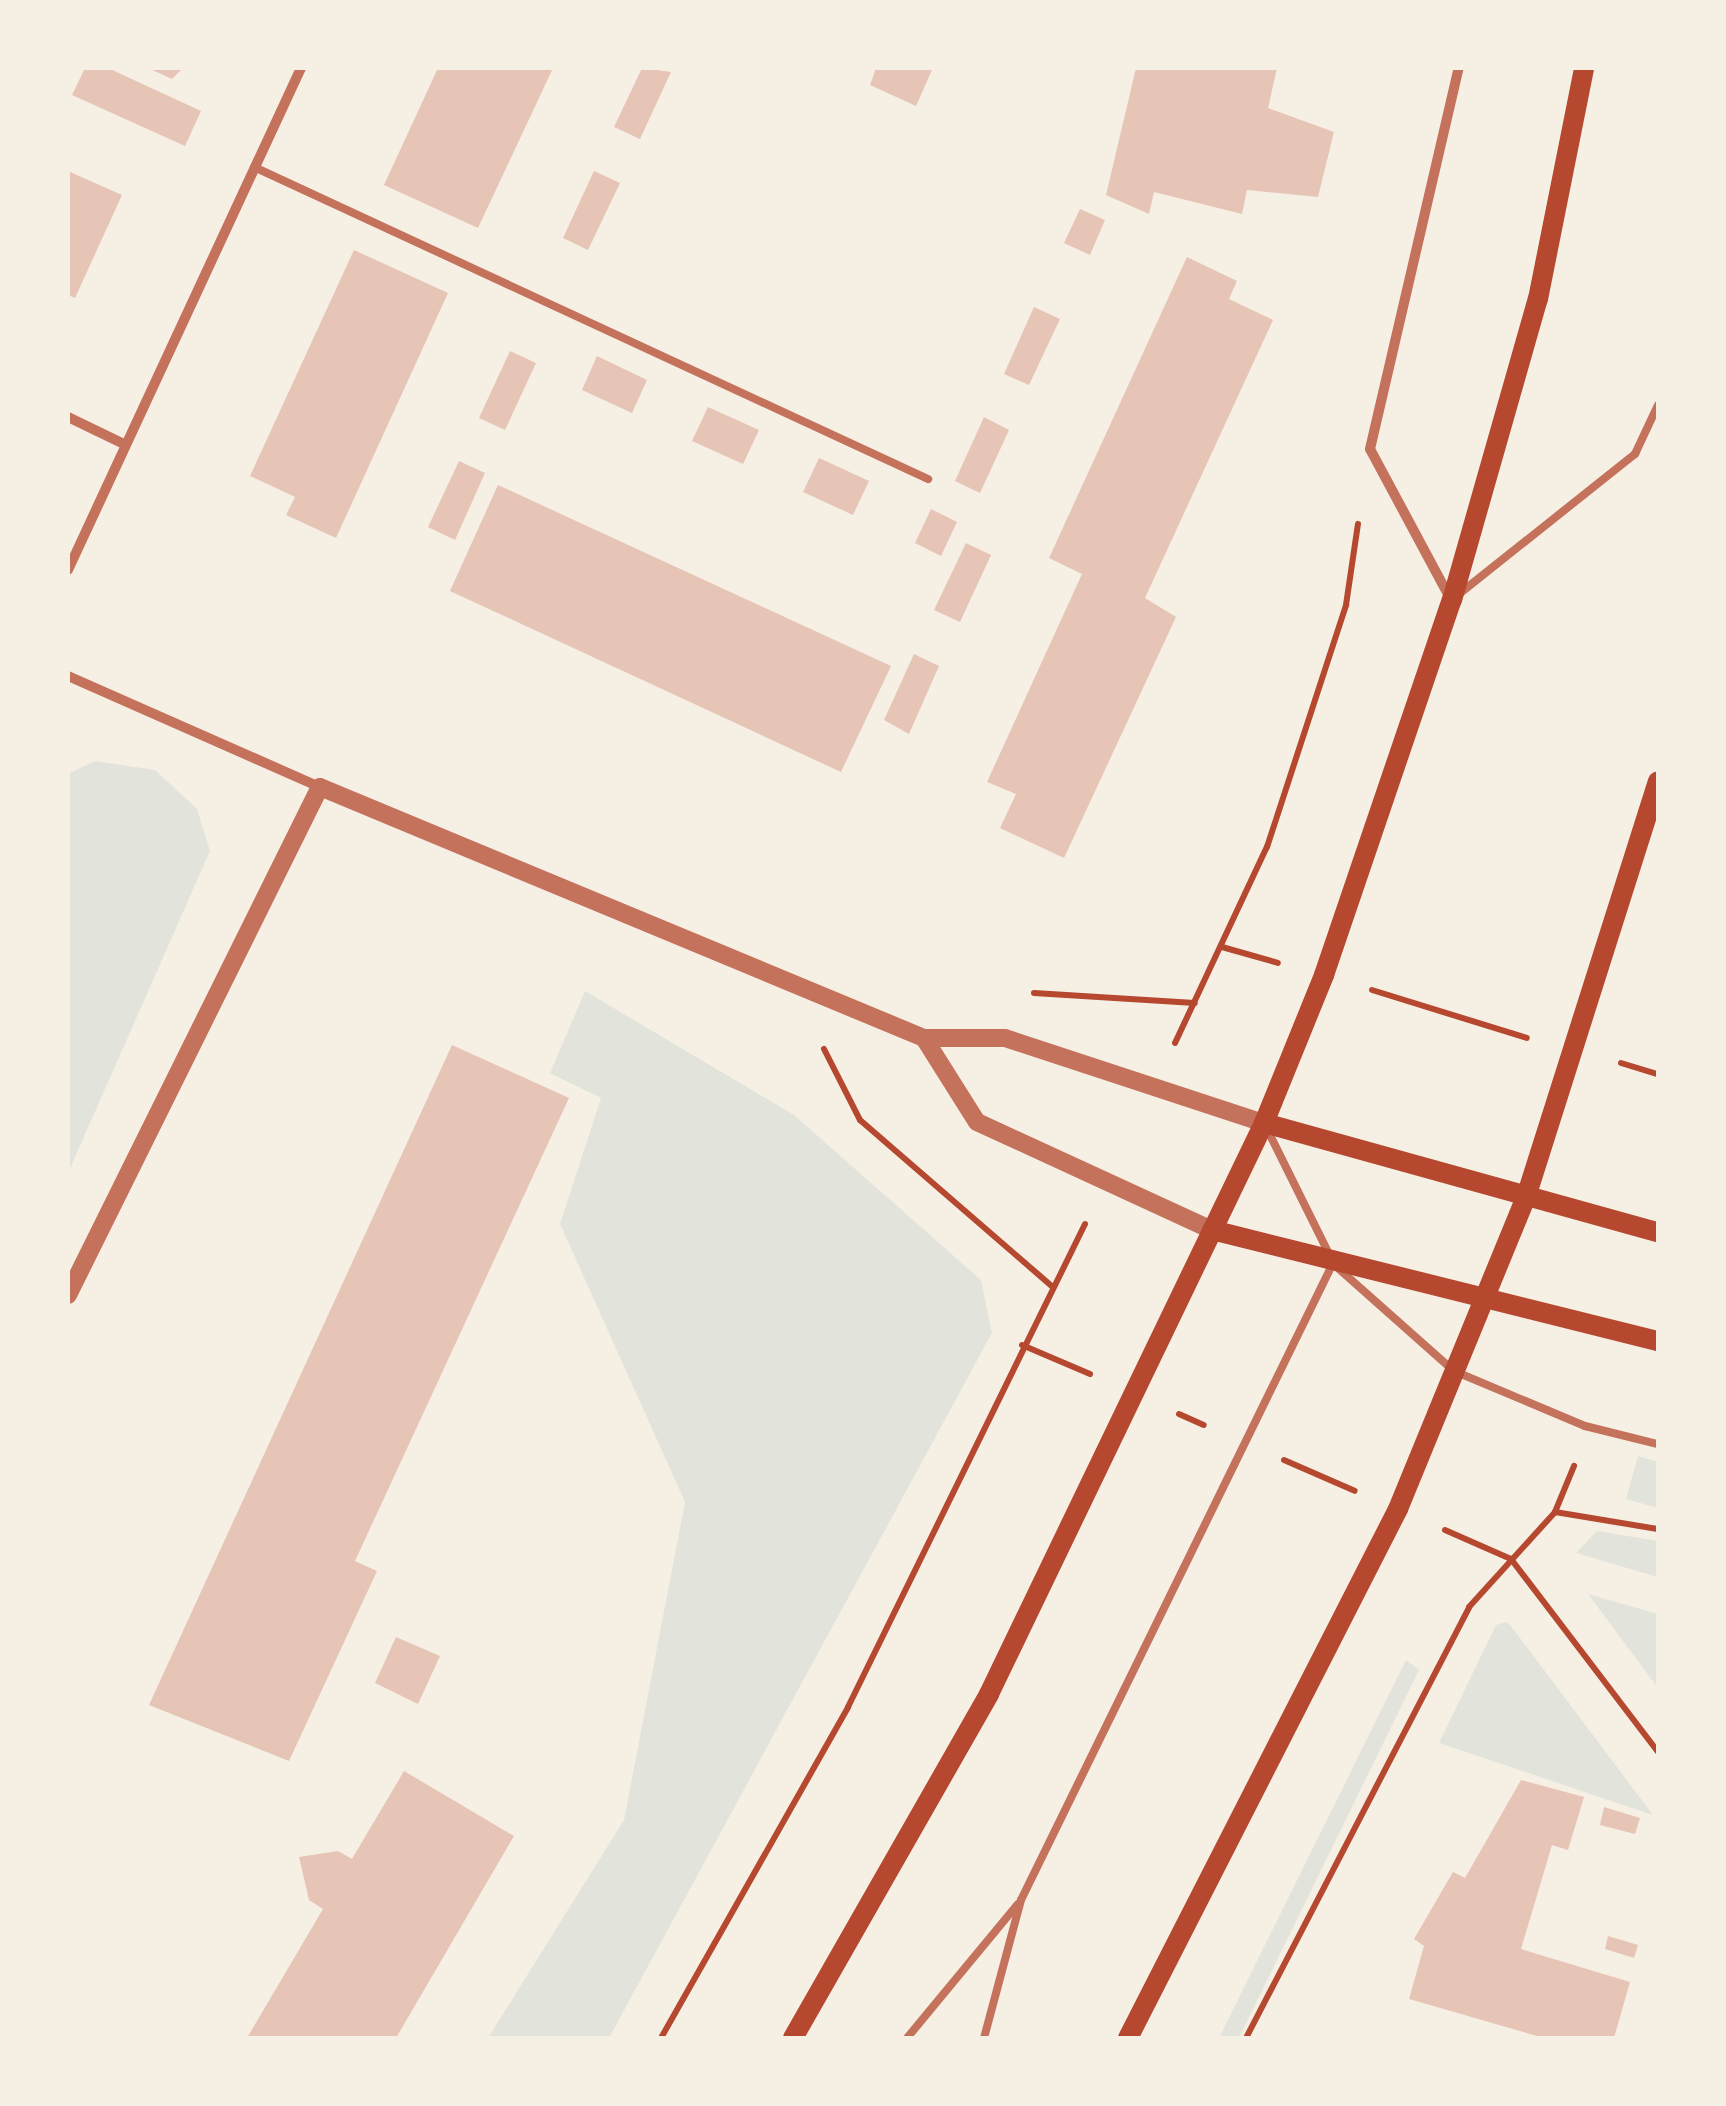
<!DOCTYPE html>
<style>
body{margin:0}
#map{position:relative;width:1726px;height:2106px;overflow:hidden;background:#f6efe4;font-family:"Noto Sans",sans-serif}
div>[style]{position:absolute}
.green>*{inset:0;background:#e2e4dc}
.building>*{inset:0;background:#e6c5b7}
.path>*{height:6px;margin:-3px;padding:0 3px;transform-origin:3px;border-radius:3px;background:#b5482f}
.service>*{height:8px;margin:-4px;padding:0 4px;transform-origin:4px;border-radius:4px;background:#c5725c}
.minor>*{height:10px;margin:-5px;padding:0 5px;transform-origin:5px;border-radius:5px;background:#c5725c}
.tertiary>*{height:18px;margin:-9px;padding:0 9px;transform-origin:9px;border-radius:9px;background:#c5725c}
.secondary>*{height:20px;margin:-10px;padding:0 10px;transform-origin:10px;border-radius:10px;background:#b5482f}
span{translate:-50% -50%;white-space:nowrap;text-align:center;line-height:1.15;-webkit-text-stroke:10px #f6efe4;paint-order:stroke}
.frame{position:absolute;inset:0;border:70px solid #f6efe4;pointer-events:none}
</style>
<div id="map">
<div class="green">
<i style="clip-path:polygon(95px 761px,155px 770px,197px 809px,210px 851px,68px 1173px,68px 774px)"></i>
<i style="clip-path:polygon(585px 991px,794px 1115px,981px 1280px,992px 1333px,609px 2038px,488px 2038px,624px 1820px,685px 1502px,560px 1224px,601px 1098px,550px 1073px)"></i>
<i style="clip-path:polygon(1638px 1456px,1658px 1462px,1658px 1508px,1626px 1499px)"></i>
<i style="clip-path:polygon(1597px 1531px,1658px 1541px,1658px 1577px,1576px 1553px)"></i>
<i style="clip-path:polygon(1588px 1594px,1658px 1614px,1658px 1688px)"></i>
<i style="clip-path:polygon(1507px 1622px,1511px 1626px,1653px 1815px,1439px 1743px,1496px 1625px)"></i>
<i style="clip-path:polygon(1406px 1660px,1419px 1670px,1239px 2038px,1219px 2038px)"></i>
</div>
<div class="building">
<i style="clip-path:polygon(85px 68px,108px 68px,201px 111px,185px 146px,72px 95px)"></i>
<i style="clip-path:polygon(148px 68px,183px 68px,172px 79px)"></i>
<i style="clip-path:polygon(438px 68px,553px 68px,478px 228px,384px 185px)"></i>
<i style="clip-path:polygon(642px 68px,671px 72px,640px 139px,614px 127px)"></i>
<i style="clip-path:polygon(876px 68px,923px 68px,932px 70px,916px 106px,870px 85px)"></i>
<i style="clip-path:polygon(1136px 68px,1277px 68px,1268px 108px,1334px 132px,1318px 197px,1247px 190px,1242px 214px,1154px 192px,1149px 214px,1106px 195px)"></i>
<i style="clip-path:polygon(68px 171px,122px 195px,75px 298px,68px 295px)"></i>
<i style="clip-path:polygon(594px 171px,620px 183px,588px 250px,563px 238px)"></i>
<i style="clip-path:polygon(1080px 209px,1105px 220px,1090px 255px,1064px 243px)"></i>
<i style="clip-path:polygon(354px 250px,448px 293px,336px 538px,286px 515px,295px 497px,250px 476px)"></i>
<i style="clip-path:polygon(1187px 257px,1237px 281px,1229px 299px,1273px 320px,1145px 598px,1176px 617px,1064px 858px,1000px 828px,1016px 794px,987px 782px,1082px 574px,1049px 558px)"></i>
<i style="clip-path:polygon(1034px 307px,1060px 319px,1029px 385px,1004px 374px)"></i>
<i style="clip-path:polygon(510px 351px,536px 363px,505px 430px,479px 418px)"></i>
<i style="clip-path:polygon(597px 356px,647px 380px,632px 413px,582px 390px)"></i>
<i style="clip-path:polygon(708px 407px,759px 430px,743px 464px,692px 441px)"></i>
<i style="clip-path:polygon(984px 417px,1009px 430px,980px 493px,955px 481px)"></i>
<i style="clip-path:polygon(819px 458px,869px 481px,853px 515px,803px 492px)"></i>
<i style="clip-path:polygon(459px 461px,485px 473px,455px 540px,428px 527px)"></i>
<i style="clip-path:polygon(498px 485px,891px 666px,841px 772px,450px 591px)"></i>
<i style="clip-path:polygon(931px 509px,957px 522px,941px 556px,915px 543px)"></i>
<i style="clip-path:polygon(966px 543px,991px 555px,960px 622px,934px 610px)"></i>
<i style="clip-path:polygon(914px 654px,939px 666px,909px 734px,884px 720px)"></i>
<i style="clip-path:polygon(452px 1045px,569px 1098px,355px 1561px,377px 1571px,289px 1761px,149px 1705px)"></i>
<i style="clip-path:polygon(396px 1637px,440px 1656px,418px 1704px,375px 1683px)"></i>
<i style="clip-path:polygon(404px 1771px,514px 1836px,396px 2038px,247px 2038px,323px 1909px,309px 1900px,299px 1857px,338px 1851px,352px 1859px)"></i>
<i style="clip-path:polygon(1521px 1780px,1584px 1797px,1568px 1850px,1552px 1845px,1521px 1949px,1630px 1982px,1614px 2038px,1544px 2038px,1409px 1999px,1424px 1946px,1414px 1939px,1453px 1872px,1465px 1878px)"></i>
<i style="clip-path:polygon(1604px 1807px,1640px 1818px,1635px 1834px,1600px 1825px)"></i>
<i style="clip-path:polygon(1608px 1936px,1638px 1945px,1634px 1958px,1605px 1949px)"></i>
</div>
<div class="path">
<i style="left:1222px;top:947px;width:58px;rotate:15.9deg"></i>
<i style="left:1372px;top:990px;width:162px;rotate:17.2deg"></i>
<i style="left:1034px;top:993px;width:161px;rotate:3.6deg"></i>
<i style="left:1175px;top:1043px;width:217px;rotate:-64.9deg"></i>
<i style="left:1267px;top:847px;width:255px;rotate:-71.9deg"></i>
<i style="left:1346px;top:605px;width:82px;rotate:-81.6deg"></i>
<i style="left:824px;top:1049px;width:80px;rotate:63.1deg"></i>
<i style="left:860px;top:1120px;width:255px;rotate:40.9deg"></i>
<i style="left:1621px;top:1063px;width:39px;rotate:17deg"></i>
<i style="left:1022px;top:1345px;width:74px;rotate:23.1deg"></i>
<i style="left:1179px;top:1414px;width:27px;rotate:24deg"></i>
<i style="left:1284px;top:1460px;width:77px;rotate:23.6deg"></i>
<i style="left:1555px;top:1512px;width:104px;rotate:9.4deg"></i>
<i style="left:1445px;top:1530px;width:72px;rotate:23.7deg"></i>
<i style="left:1511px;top:1559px;width:243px;rotate:52.7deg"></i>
<i style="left:661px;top:2038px;width:380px;rotate:-60.5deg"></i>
<i style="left:848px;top:1707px;width:538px;rotate:-63.86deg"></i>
<i style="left:1246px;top:2038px;width:485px;rotate:-62.6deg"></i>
<i style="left:1469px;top:1607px;width:128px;rotate:-47.8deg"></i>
<i style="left:1555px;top:1512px;width:50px;rotate:-67.6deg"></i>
</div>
<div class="service">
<i style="left:254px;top:167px;width:743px;rotate:24.84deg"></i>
<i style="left:1459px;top:594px;width:225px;rotate:-38.5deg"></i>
<i style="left:1635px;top:454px;width:54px;rotate:-64.9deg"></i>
<i style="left:1266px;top:1127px;width:142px;rotate:63.6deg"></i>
<i style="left:1339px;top:1269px;width:154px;rotate:41.6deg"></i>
<i style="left:1454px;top:1371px;width:142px;rotate:22.8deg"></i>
<i style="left:1585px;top:1426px;width:75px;rotate:13.9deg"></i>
<i style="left:907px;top:2038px;width:174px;rotate:-50.4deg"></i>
<i style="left:984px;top:2038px;width:143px;rotate:-75deg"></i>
<i style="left:1021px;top:1900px;width:709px;rotate:-63.9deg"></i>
</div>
<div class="minor">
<i style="left:68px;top:417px;width:62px;rotate:25.7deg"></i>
<i style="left:68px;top:570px;width:553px;rotate:-65.1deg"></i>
<i style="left:1451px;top:600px;width:171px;rotate:-118.2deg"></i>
<i style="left:1370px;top:449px;width:391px;rotate:-76.9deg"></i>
<i style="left:68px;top:676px;width:275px;rotate:23.8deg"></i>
</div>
<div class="tertiary">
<i style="left:924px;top:1038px;width:99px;rotate:57.8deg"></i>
<i style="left:977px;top:1122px;width:259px;rotate:24.7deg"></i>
<i style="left:68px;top:1295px;width:567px;rotate:-63.62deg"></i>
<i style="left:320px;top:787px;width:654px;rotate:22.57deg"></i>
<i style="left:924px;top:1038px;width:81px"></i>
<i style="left:1005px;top:1038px;width:273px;rotate:18.2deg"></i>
</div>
<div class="secondary">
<i style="left:1264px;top:1123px;width:409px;rotate:15.5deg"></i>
<i style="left:1212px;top:1230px;width:460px;rotate:14deg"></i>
<i style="left:793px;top:2038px;width:396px;rotate:-60.3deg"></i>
<i style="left:989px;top:1694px;width:634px;rotate:-64.28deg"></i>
<i style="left:1264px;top:1123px;width:160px;rotate:-67.9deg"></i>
<i style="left:1324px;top:975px;width:396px;rotate:-71.2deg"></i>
<i style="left:1452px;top:600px;width:313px;rotate:-74.1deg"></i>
<i style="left:1538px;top:299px;width:236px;rotate:-78.7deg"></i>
<i style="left:1128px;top:2038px;width:594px;rotate:-62.96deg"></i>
<i style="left:1398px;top:1509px;width:337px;rotate:-67.7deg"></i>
<i style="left:1526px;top:1197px;width:436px;rotate:-72.4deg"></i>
</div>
<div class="frame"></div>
</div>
